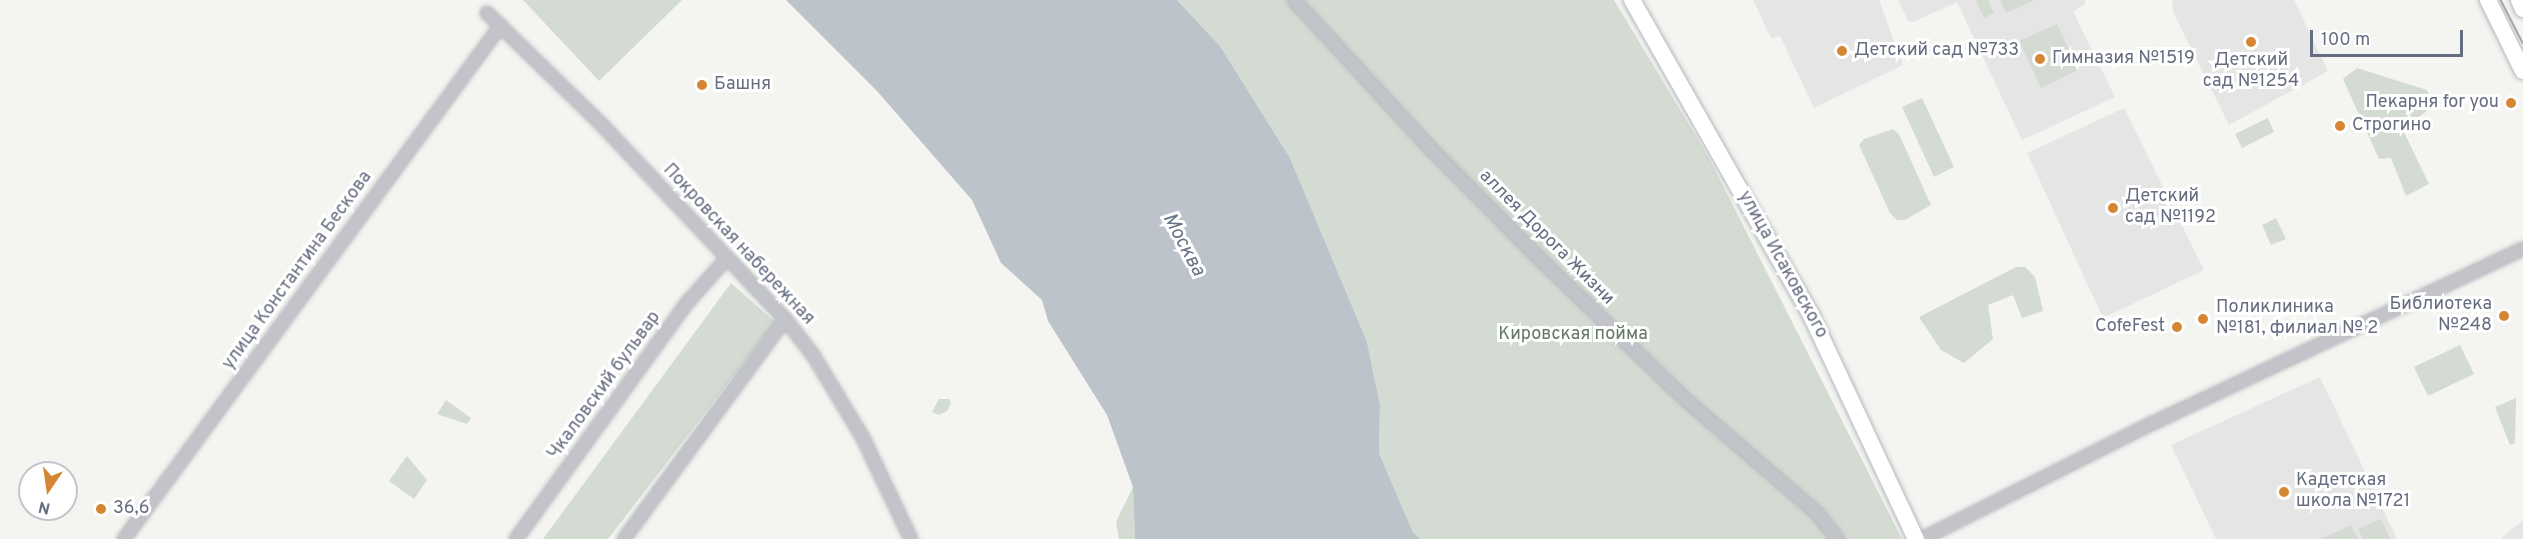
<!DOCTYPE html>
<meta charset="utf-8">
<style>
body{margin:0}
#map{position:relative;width:2523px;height:539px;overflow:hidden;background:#f4f5f1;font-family:Overpass,sans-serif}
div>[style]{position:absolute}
.built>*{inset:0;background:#e5e5e5}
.green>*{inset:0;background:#d4dbd3}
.water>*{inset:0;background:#bdc3ca}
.roads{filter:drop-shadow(0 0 2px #b5b7bd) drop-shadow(0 0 2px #b5b7bd)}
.street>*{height:12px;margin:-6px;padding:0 6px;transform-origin:6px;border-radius:6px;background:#c3c4c9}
.secondary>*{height:16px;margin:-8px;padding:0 8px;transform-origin:8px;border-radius:8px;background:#fff}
.tram>*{height:1.5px;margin:-0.75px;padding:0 0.75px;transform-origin:0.75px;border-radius:0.75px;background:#a3a6ad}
.dots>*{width:16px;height:16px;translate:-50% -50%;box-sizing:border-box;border:3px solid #fff;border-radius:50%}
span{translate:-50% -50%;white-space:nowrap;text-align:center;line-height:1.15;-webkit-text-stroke:6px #fff;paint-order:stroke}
.poi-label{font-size:18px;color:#666d80}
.left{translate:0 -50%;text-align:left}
.right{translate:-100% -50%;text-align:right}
.street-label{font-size:18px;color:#666d80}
.park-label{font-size:18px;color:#647866}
.water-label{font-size:20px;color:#677484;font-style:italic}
.north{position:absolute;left:18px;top:461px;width:60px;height:60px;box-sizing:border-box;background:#fff;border:2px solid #c2c5cc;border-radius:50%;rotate:193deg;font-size:16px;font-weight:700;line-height:24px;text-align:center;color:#666d80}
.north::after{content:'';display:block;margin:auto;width:21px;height:27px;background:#d48632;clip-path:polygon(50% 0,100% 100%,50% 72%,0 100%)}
.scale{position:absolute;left:2310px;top:30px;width:153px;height:27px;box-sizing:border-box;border:3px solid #666d80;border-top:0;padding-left:8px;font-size:18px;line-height:21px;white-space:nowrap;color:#666d80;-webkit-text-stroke:4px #fff;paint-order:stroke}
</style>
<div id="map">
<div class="built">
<i style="clip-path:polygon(1753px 0,1879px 0,1903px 65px,1814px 108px,1780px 36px,1771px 38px)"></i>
<i style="clip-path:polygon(1898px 0,2084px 0,2086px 4px,2073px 11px,2115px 97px,2022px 140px,1957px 2px,1913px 22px,1908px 21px)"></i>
<i style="clip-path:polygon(2172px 0,2294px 0,2328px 71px,2229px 125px,2174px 14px)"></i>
<i style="clip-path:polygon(2124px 108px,2204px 270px,2103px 318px,2027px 153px)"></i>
<i style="clip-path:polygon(2320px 377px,2397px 539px,2216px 539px,2171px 445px)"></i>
<i style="clip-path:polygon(2523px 520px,2523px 539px,2500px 539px)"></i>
</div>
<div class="green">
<i style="clip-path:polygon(523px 0,682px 0,599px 81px)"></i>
<i style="clip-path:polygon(1177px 0,1614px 0,1708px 156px,1902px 539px,1421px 539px,1413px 534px,1379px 453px,1380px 405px,1367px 342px,1290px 158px,1220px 46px)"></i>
<i style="clip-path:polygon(1976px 0,1988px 0,1994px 13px,1984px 18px)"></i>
<i style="clip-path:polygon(2000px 0,2035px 0,2006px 13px)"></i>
<i style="clip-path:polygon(2057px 24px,2078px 70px,2041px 88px,2019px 41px)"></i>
<i style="clip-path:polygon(2357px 68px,2427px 90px,2434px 105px,2403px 130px,2429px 184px,2406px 196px,2391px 158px,2379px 159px,2343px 79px)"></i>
<i style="clip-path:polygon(1922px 98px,1954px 167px,1934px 177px,1902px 107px)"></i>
<i style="clip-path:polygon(2268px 118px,2274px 132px,2242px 148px,2235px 134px)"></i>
<i style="clip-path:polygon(1893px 129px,1899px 134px,1931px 205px,1905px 220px,1897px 220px,1890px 213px,1859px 145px,1864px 139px)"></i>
<i style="clip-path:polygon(2276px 218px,2286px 239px,2271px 245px,2262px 225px)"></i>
<i style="clip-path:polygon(2016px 267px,2025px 267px,2035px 277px,2043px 311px,2022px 318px,2013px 295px,1988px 305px,1993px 339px,1964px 363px,1941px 350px,1919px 317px)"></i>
<i style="clip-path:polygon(731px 283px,775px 322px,608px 539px,543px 539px)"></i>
<i style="clip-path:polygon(2460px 345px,2474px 374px,2428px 396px,2414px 367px)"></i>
<i style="clip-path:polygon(2516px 398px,2515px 443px,2510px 445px,2495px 407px)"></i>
<i style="clip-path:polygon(939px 399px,949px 399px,951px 403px,947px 411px,939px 415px,932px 412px)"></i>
<i style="clip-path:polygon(446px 400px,471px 418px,467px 424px,437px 414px)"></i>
<i style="clip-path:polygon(407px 456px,427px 480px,414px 499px,389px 481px)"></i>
<i style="clip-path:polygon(1133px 487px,1135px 539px,1119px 539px,1116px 522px)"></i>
<i style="clip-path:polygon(2381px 519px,2390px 539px,2363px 539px,2358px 529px)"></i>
<i style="clip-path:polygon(2351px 525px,2358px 539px,2321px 539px)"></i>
</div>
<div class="water">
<i style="clip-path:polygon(786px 0,1177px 0,1220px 46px,1290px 158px,1367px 342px,1380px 405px,1379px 453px,1413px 533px,1421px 539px,1135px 539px,1133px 487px,1107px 415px,1048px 321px,1042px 300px,1001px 263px,972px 200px,877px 91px)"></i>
</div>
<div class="roads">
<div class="street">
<i style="left:1294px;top:0;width:205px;rotate:47.4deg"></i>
<i style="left:1433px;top:151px;width:153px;rotate:45.3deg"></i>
<i style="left:1541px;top:260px;width:202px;rotate:44deg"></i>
<i style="left:1686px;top:400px;width:173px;rotate:40.8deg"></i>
<i style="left:1817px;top:513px;width:33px;rotate:52deg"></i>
<i style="left:487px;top:13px;width:161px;rotate:44.2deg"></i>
<i style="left:602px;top:125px;width:267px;rotate:46.7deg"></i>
<i style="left:785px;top:319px;width:46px;rotate:52.1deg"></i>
<i style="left:813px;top:355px;width:97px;rotate:58.9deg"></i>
<i style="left:863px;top:438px;width:112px;rotate:64.6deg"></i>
<i style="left:124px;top:539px;width:637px;rotate:-53.74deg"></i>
<i style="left:516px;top:539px;width:291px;rotate:-54.1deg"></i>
<i style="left:687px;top:303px;width:60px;rotate:-48.4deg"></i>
<i style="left:624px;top:539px;width:273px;rotate:-53.8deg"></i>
<i style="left:1922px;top:539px;width:258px;rotate:-26.7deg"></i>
<i style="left:2153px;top:423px;width:409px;rotate:-25.2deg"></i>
</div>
<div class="secondary">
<i style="left:1632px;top:0;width:360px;rotate:60.4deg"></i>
<i style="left:1810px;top:313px;width:250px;rotate:64.9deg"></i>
<i style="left:2488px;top:0;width:79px;rotate:63.8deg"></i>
<i style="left:2519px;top:0;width:10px;rotate:66deg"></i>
</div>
</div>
<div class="tram">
<i style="left:2501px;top:0;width:48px;rotate:62.9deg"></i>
</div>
<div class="dots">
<i style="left:2251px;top:42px;background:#d48632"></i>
<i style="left:1842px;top:51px;background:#d48632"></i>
<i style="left:2040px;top:59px;background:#d48632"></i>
<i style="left:702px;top:85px;background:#d48632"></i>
<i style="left:2511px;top:103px;background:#d48632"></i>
<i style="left:2340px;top:126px;background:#d48632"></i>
<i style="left:2113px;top:208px;background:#d48632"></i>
<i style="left:2504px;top:316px;background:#d48632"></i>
<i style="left:2203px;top:319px;background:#d48632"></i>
<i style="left:2177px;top:327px;background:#d48632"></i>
<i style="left:2284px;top:492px;background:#d48632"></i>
<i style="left:101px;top:509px;background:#d48632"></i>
</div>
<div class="poi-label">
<span class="left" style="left:1854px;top:51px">Детский сад №733</span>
<span class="left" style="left:2052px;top:59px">Гимназия №1519</span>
<span style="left:2251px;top:72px">Детский<br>сад №1254</span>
<span class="left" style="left:714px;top:85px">Башня</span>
<span class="right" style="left:2499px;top:103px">Пекарня for you</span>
<span class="left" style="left:2352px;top:126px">Строгино</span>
<span class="left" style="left:2125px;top:208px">Детский<br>сад №1192</span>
<span class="right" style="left:2492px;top:316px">Библиотека<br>№248</span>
<span class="left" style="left:2216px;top:319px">Поликлиника<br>№181, филиал № 2</span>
<span class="right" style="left:2165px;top:327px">CofeFest</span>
<span class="left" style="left:2296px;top:492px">Кадетская<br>школа №1721</span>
<span class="left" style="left:113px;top:509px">36,6</span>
</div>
<div class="street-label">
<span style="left:1546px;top:238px;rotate:45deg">аллея Дорога Жизни</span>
<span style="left:738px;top:245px;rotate:47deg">Покровская набережная</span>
<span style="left:1782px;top:265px;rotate:61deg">улица Исаковского</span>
<span style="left:298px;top:271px;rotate:-54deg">улица Константина Бескова</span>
<span style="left:605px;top:386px;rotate:-54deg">Чкаловский бульвар</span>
</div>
<div class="park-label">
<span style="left:1573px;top:335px">Кировская пойма</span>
</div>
<div class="water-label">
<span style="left:1183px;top:245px;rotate:62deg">Москва</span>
</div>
<div class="north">N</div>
<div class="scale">100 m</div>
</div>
